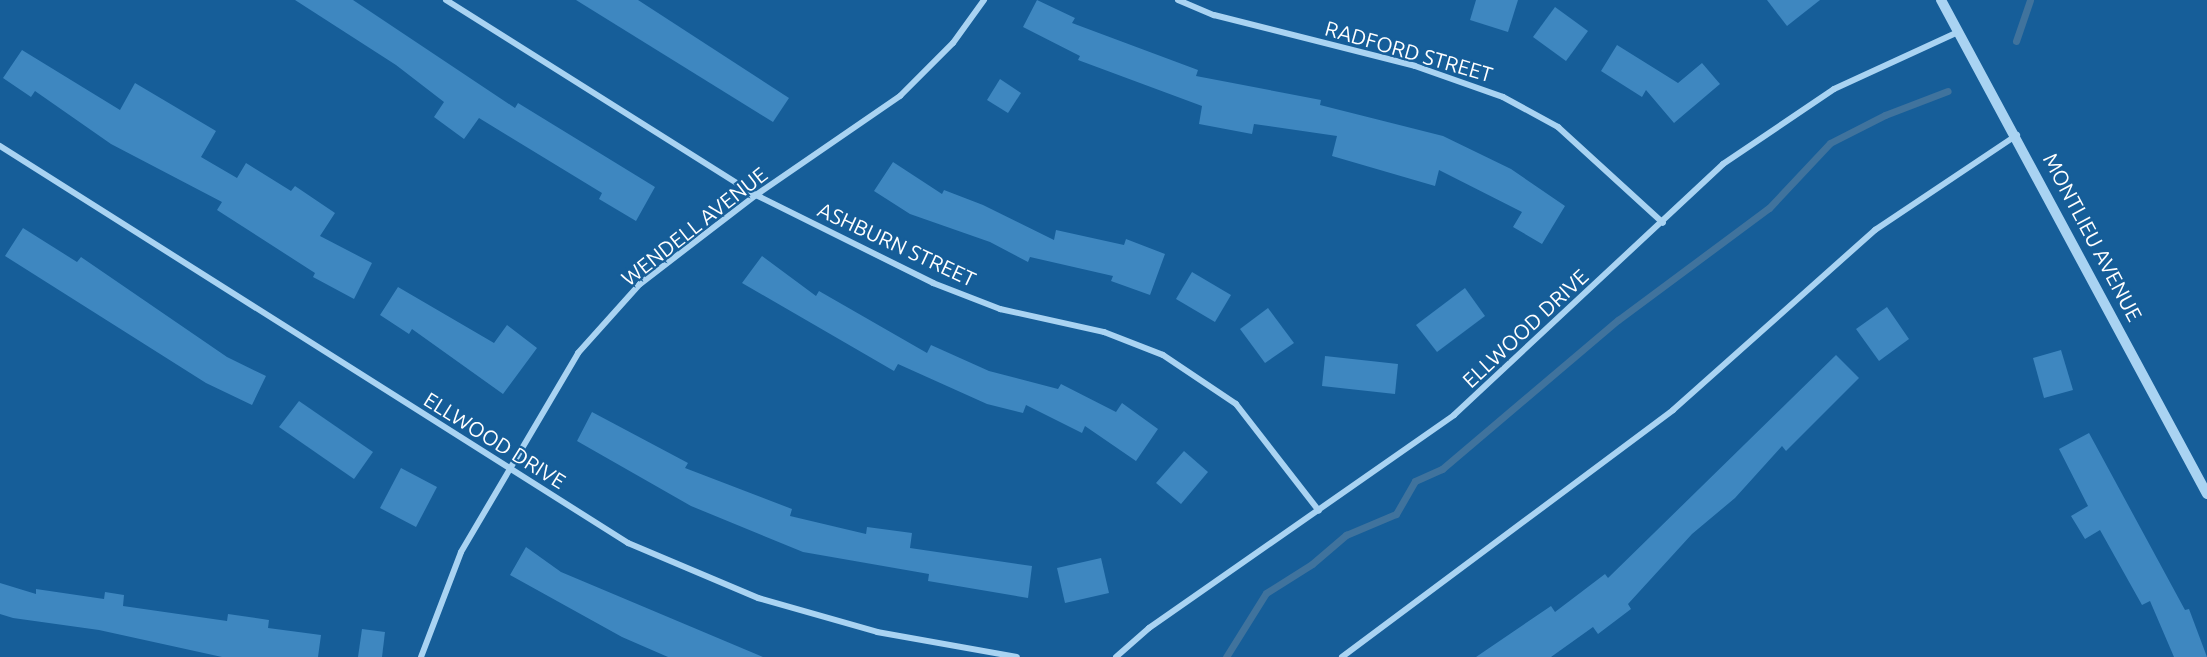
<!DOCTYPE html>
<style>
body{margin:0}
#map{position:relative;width:2207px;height:657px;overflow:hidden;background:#165e99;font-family:Ubuntu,sans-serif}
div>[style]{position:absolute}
.stream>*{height:7px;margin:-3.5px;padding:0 3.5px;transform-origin:3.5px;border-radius:3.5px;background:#40739d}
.building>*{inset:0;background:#3e87c0}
.minor>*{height:6px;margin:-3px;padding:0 3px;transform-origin:3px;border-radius:3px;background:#a9d3f2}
.tertiary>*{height:10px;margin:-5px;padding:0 5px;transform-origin:5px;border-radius:5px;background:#a9d3f2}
span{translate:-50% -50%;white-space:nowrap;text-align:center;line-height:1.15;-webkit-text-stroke:4.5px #165e99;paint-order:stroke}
.street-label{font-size:21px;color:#fff}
</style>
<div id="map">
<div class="stream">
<i style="left:2016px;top:41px;width:43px;rotate:-71.1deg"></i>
<i style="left:1226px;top:657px;width:75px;rotate:-58deg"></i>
<i style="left:1266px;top:593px;width:54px;rotate:-32.2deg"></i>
<i style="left:1312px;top:564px;width:45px;rotate:-40.5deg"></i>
<i style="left:1346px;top:535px;width:54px;rotate:-22.8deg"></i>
<i style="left:1396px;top:514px;width:38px;rotate:-60deg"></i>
<i style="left:1415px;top:481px;width:30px;rotate:-24deg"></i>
<i style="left:1442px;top:469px;width:231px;rotate:-40.3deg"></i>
<i style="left:1618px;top:320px;width:188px;rotate:-36.6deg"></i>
<i style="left:1769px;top:208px;width:89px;rotate:-46.8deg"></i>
<i style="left:1830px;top:143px;width:62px;rotate:-27deg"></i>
<i style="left:1885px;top:115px;width:67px;rotate:-20.9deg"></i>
</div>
<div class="building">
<i style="clip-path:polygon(295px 0,353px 0,515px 108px,518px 103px,655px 187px,636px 221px,599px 199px,602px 193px,479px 118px,464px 139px,434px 117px,444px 102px,396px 65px)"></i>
<i style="clip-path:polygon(576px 0,638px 0,789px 98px,773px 122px)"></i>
<i style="clip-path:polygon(1037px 0,1075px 18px,1072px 23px,1198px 70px,1196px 76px,1321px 100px,1320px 105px,1443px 136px,1511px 169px,1565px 206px,1542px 244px,1513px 227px,1522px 212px,1439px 170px,1435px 186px,1332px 156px,1337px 136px,1254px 124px,1252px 134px,1199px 124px,1202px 106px,1078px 60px,1080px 56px,1023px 27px)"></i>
<i style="clip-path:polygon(1476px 0,1518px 0,1508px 32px,1470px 20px)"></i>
<i style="clip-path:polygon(1767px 0,1820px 0,1787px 26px)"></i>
<i style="clip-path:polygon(1555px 7px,1588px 31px,1566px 61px,1533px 37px)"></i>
<i style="clip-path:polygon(1617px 45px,1678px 83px,1702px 63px,1720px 84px,1674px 123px,1646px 90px,1642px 97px,1601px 71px)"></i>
<i style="clip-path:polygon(22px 50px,120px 110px,135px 83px,216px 131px,201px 157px,237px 178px,246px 163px,291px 191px,295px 186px,335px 213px,320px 236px,372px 263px,354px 299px,313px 277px,315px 273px,217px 210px,222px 202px,111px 144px,35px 91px,31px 97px,3px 78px)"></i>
<i style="clip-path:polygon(1000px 79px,1021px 93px,1008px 113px,987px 100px)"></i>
<i style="clip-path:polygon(893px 162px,942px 194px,944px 190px,983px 205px,1054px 240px,1056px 230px,1124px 245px,1126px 239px,1165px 254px,1150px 295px,1111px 281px,1113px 276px,1030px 257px,1028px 262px,990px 242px,910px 214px,874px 191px)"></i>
<i style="clip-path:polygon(23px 228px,77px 262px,81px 257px,227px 357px,266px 376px,252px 405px,206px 383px,5px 256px)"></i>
<i style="clip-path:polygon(762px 256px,816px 296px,819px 291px,927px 353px,931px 345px,989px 371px,1058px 389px,1061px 384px,1116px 412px,1122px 403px,1158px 429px,1136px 461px,1085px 426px,1082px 433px,1026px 405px,1023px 413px,987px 404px,898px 364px,894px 371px,742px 283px)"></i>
<i style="clip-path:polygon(1192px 272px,1231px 295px,1215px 322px,1176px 299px)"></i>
<i style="clip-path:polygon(398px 287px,494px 343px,507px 325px,537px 348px,503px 394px,412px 329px,409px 334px,380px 315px)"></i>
<i style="clip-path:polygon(1465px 288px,1485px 316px,1437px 352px,1416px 325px)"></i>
<i style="clip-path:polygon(1887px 307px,1909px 339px,1879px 361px,1856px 329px)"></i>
<i style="clip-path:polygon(1268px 308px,1294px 343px,1265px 363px,1240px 329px)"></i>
<i style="clip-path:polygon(2061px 350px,2073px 390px,2044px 398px,2033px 358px)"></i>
<i style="clip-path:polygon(1836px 355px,1859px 378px,1786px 451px,1782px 446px,1735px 498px,1692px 534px,1628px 604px,1631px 609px,1598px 634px,1593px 627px,1551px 657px,1476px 657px,1551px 606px,1555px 612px,1605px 574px,1608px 578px)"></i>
<i style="clip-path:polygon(1325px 356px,1398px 364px,1395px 394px,1322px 386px)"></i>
<i style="clip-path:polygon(299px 401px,373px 452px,354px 479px,279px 427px)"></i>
<i style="clip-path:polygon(592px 412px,688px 463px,685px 468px,792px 509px,790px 516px,866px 534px,867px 527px,912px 533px,910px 548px,1032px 566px,1028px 598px,928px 581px,929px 574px,803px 552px,691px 506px,577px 441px)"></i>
<i style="clip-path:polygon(2089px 433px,2185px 610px,2189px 609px,2207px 657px,2174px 657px,2150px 601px,2142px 605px,2100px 530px,2085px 539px,2071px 516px,2088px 506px,2059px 449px)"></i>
<i style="clip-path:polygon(1184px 451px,1208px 472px,1181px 504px,1156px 483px)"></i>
<i style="clip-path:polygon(401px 468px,437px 487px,416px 527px,380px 508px)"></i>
<i style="clip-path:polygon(526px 547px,561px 572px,763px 657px,668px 657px,622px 637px,510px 575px)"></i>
<i style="clip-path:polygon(1101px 558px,1109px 593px,1065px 603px,1057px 568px)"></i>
<i style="clip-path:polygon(0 583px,36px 594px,36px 589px,104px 599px,105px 592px,124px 595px,123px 606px,227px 621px,228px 614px,269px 620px,268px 628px,321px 635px,318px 657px,222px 657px,99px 630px,13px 618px,0 614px)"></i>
<i style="clip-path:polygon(362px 629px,385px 632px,382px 657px,358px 657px)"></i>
</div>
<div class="minor">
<i style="left:446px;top:0;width:366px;rotate:32.2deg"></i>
<i style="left:756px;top:195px;width:198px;rotate:26.4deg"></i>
<i style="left:933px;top:283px;width:72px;rotate:21.2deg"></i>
<i style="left:1000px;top:309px;width:107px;rotate:12.5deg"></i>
<i style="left:1104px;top:332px;width:63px;rotate:21.3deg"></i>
<i style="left:1163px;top:355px;width:88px;rotate:33.9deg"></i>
<i style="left:1236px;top:404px;width:135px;rotate:52.2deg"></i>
<i style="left:1178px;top:0;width:39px;rotate:23deg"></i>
<i style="left:1214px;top:15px;width:207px;rotate:14.2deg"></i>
<i style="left:1415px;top:66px;width:93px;rotate:19.4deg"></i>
<i style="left:1503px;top:97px;width:63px;rotate:28.6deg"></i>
<i style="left:1558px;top:127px;width:142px;rotate:42.4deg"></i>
<i style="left:0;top:146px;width:743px;rotate:32.3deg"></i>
<i style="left:628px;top:543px;width:141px;rotate:22.9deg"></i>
<i style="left:758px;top:598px;width:124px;rotate:15.9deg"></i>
<i style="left:877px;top:632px;width:142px;rotate:10.1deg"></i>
<i style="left:421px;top:657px;width:112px;rotate:-69.1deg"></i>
<i style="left:461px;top:552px;width:231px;rotate:-59.5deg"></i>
<i style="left:578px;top:353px;width:93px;rotate:-48.1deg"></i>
<i style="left:640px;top:284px;width:146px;rotate:-37.5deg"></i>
<i style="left:756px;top:195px;width:175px;rotate:-34.5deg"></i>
<i style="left:900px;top:96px;width:75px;rotate:-45deg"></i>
<i style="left:953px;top:43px;width:53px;rotate:-54.2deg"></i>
<i style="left:1116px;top:657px;width:44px;rotate:-41.3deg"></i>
<i style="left:1149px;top:628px;width:372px;rotate:-34.9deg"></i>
<i style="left:1454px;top:415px;width:368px;rotate:-43deg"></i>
<i style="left:1723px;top:164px;width:134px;rotate:-34deg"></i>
<i style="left:1834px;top:89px;width:136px;rotate:-24.7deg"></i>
<i style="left:1342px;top:657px;width:413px;rotate:-36.7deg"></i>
<i style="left:1673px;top:410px;width:271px;rotate:-41.7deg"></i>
<i style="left:1875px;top:230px;width:171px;rotate:-33.8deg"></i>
</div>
<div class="tertiary">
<i style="left:1941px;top:0;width:561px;rotate:61.7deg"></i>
</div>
<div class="street-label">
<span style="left:1409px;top:51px;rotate:16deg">RADFORD STREET</span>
<span style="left:694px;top:226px;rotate:-38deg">WENDELL AVENUE</span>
<span style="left:2093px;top:237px;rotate:62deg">MONTLIEU AVENUE</span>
<span style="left:897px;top:244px;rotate:25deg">ASHBURN STREET</span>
<span style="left:1525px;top:328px;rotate:-43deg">ELLWOOD DRIVE</span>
<span style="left:495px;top:440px;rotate:32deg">ELLWOOD DRIVE</span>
</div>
</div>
